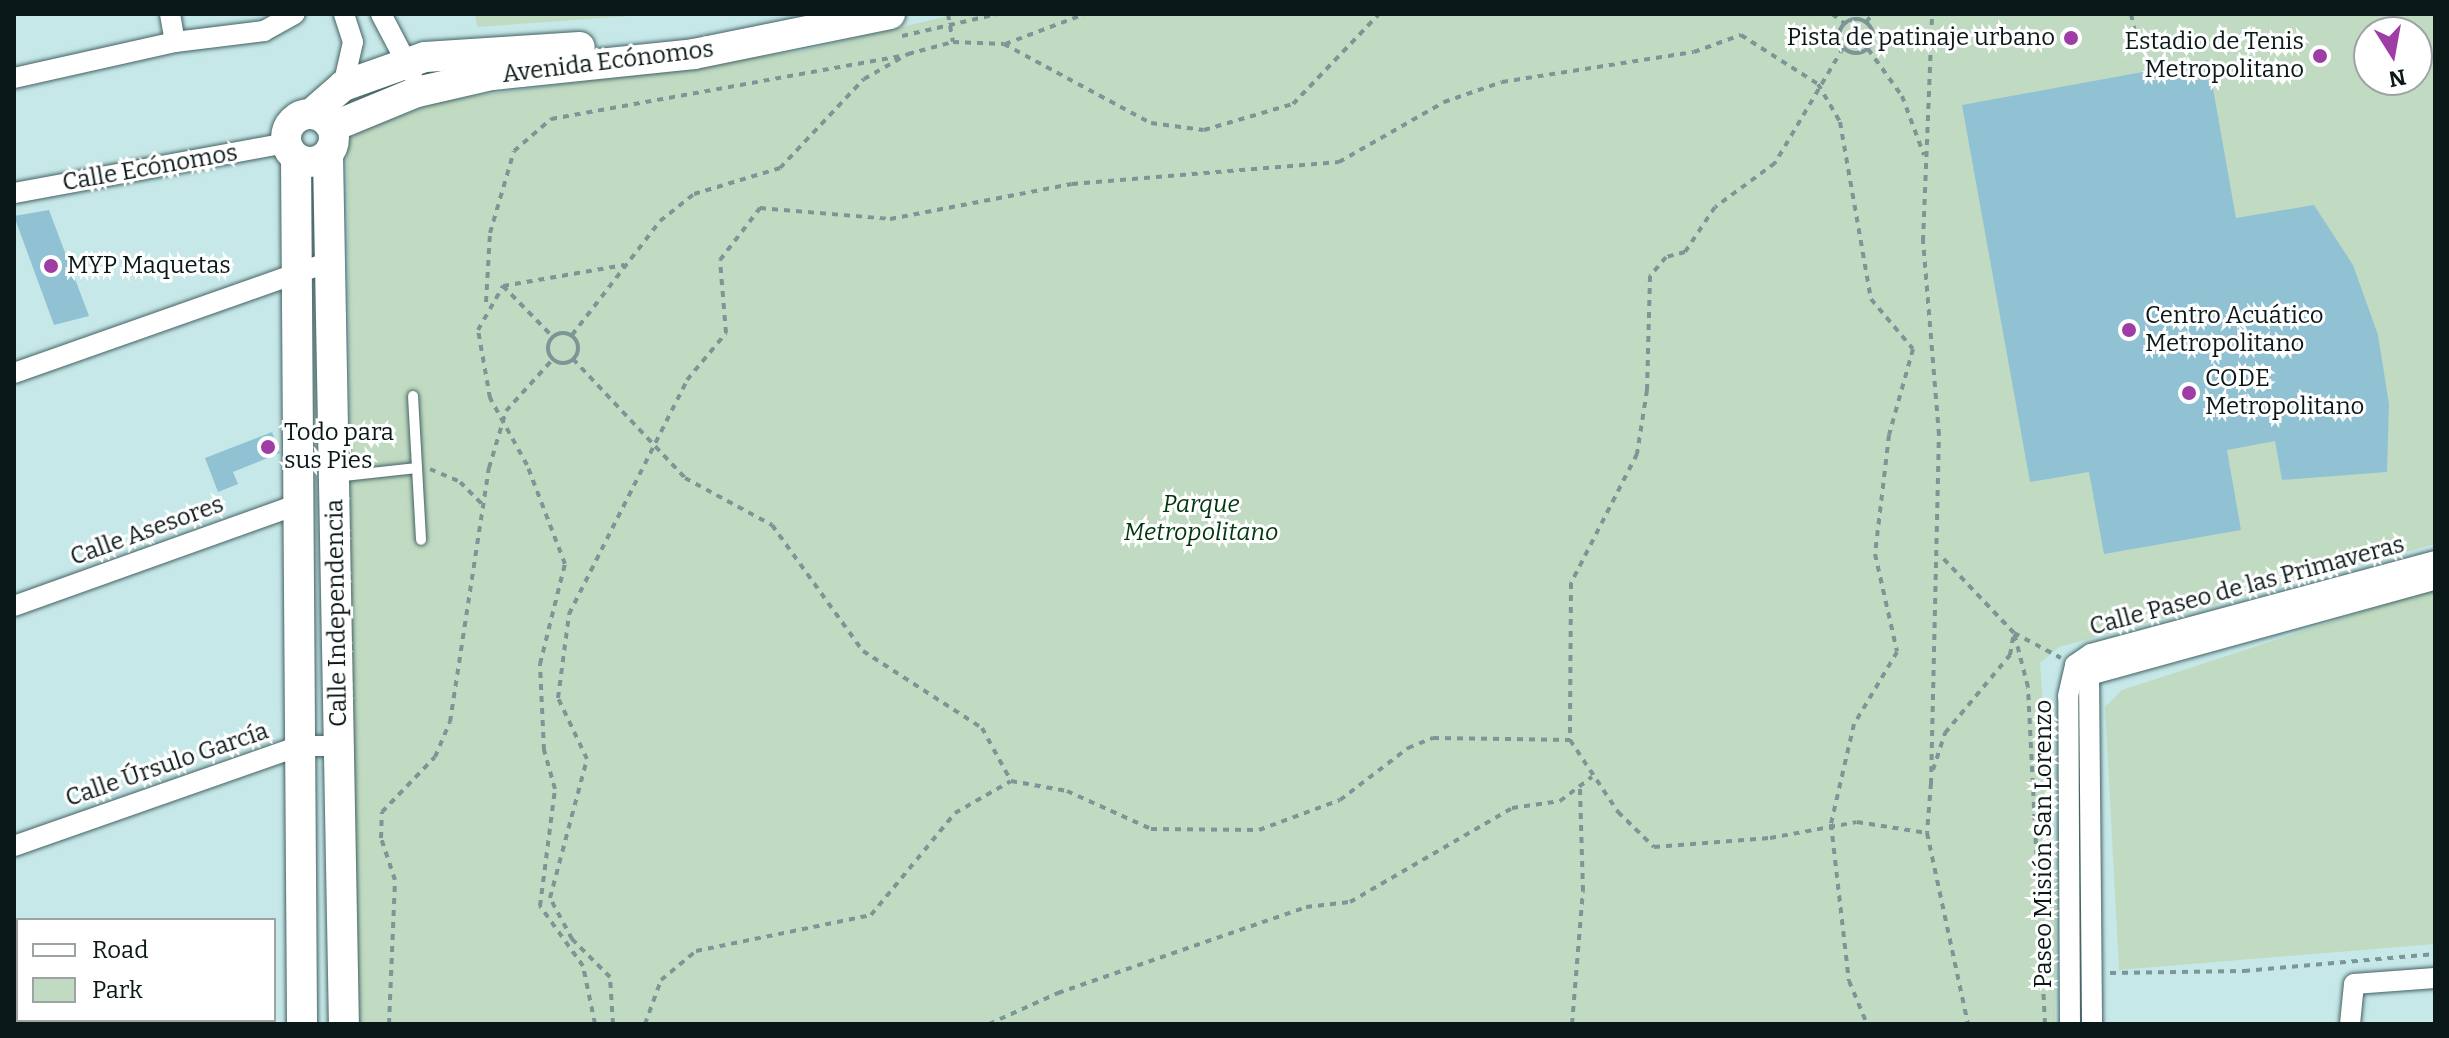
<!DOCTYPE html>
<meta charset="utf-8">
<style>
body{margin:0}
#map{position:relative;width:2449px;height:1038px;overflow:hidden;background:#c7e8e9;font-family:Bitter,serif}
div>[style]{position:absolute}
.green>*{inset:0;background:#c0dbc2}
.building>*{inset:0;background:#91c2d4}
.path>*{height:4px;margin-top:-2px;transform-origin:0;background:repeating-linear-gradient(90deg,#7c9596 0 6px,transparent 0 12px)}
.path>.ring{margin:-2px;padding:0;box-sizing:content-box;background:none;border:4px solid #7c9596;border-radius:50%}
.roads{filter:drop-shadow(0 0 2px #446263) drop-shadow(0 0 2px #446263)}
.lane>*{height:10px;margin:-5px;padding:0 5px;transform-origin:5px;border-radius:5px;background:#fff}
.street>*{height:20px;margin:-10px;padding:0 10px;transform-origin:10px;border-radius:10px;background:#fff}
.secondary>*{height:30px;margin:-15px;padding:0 15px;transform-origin:15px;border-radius:15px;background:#fff}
.secondary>.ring{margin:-15px;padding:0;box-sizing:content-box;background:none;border:30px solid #fff;border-radius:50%}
.dots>*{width:22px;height:22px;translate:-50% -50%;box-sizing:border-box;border:4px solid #fff;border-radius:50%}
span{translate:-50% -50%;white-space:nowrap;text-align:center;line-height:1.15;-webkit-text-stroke:6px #fff;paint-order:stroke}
.poi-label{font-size:24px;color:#0b1818}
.right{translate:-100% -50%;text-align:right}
.left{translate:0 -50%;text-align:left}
.street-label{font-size:24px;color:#0b1818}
.park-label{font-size:24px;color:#00370f;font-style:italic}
.frame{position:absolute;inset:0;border:16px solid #0b1818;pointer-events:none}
.legend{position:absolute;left:16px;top:918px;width:260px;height:104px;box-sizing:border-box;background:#fff;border:2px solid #9da3a3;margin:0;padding:10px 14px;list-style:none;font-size:24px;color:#0b1818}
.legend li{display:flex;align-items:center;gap:16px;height:40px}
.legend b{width:40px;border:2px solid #9da3a3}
.north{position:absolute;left:2353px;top:16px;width:80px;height:80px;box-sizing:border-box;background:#fff;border:2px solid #9da3a3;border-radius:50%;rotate:169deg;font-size:22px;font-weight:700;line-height:32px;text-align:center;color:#0b1818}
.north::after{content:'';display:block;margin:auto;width:28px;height:36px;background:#9d3da5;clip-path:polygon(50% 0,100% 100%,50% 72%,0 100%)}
</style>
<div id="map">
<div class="green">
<i style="clip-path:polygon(475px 14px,658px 14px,477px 27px)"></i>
<i style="clip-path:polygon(evenodd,956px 14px,2435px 14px,2435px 544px,2059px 647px,2040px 663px,2056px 896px,2055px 1024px,356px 1024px,347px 142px,361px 129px,446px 100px,801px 51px,956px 14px,2369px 32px,2417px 32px,2417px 80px,2369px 80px,2369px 32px)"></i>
<i style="clip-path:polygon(2435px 588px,2435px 944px,2119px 970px,2105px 707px,2122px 690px)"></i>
</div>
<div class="building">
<i style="clip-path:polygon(2208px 60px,2236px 218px,2314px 205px,2353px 265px,2378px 335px,2389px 404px,2387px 472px,2282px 480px,2275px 441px,2227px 450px,2241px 530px,2104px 554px,2089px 472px,2030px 482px,1962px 105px)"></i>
<i style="clip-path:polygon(49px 210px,89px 316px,54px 325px,14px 216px)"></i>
<i style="clip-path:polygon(272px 432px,280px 453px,233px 472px,238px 484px,218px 492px,205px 458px)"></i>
</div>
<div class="path">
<i style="left:948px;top:14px;width:28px;rotate:80deg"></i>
<i style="left:1832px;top:14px;width:15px;rotate:37deg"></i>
<i style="left:2131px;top:14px;width:30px;rotate:78deg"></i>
<i class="ring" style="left:1839px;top:19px;width:30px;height:30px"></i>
<i style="left:1866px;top:22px;width:11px;rotate:-49deg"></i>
<i style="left:902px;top:36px;width:98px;rotate:-13deg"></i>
<i style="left:1005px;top:44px;width:85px;rotate:-20.6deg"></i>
<i style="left:1843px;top:48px;width:134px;rotate:120.6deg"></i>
<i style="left:1775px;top:163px;width:74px;rotate:143.7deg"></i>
<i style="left:1715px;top:207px;width:54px;rotate:123.7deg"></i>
<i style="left:1685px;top:252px;width:20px;rotate:165deg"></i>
<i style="left:1666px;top:257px;width:25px;rotate:130deg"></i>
<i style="left:1650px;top:276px;width:114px;rotate:91.5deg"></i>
<i style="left:1647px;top:390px;width:65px;rotate:98.9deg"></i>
<i style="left:1637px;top:454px;width:145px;rotate:117.1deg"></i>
<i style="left:1571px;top:583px;width:157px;rotate:90.4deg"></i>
<i style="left:1570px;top:740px;width:87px;rotate:56.3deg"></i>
<i style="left:1618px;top:812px;width:50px;rotate:44.2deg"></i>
<i style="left:1654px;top:847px;width:116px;rotate:-4.4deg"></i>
<i style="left:1770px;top:838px;width:88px;rotate:-10.4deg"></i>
<i style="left:1857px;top:822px;width:71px;rotate:8.9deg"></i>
<i style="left:1868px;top:49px;width:58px;rotate:54.1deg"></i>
<i style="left:1902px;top:96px;width:63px;rotate:69.6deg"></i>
<i style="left:503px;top:286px;width:70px;rotate:45.6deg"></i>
<i style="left:486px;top:302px;width:69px;rotate:-86.7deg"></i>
<i style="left:490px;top:233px;width:85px;rotate:-73.7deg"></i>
<i style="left:514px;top:151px;width:49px;rotate:-40.9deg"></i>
<i style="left:551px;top:119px;width:360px;rotate:-10.2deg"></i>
<i class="ring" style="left:548px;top:333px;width:26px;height:26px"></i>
<i style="left:572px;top:335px;width:144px;rotate:-52.3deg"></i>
<i style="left:660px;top:221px;width:43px;rotate:-38.5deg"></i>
<i style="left:694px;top:194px;width:90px;rotate:-16.8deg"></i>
<i style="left:780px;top:168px;width:122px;rotate:-46.7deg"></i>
<i style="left:864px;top:79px;width:51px;rotate:-29.6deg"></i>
<i style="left:908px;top:54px;width:47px;rotate:-14.9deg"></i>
<i style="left:953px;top:42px;width:51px;rotate:2.2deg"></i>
<i style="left:1004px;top:44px;width:167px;rotate:28.3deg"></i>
<i style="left:1151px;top:123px;width:53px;rotate:7.5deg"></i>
<i style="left:1204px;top:130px;width:93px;rotate:-16.3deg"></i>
<i style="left:1293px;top:104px;width:124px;rotate:-46.3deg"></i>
<i style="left:573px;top:359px;width:163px;rotate:46.7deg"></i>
<i style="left:685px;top:478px;width:99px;rotate:28.4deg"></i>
<i style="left:772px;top:525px;width:155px;rotate:54.2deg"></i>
<i style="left:863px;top:651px;width:142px;rotate:32.9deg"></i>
<i style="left:982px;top:728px;width:60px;rotate:61.3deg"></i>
<i style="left:430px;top:469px;width:33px;rotate:23deg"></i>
<i style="left:460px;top:482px;width:33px;rotate:45deg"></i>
<i style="left:1933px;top:770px;width:39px;rotate:-72deg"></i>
<i style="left:1945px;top:733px;width:102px;rotate:-50.2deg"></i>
<i style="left:2010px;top:655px;width:22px;rotate:-80deg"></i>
<i style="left:2014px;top:633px;width:108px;rotate:-133.5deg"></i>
<i style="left:1931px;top:783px;width:50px;rotate:94.6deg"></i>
<i style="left:1927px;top:833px;width:195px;rotate:77.9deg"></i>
<i style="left:1931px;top:784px;width:349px;rotate:-88.7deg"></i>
<i style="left:1939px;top:435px;width:195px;rotate:-94.7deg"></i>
<i style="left:1923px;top:241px;width:227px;rotate:-87.7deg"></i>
<i style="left:2110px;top:973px;width:134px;rotate:-0.9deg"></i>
<i style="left:2244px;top:971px;width:192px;rotate:-5.1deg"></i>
<i style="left:389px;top:1024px;width:144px;rotate:-87.6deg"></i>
<i style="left:395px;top:880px;width:44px;rotate:-108.4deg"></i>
<i style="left:381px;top:838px;width:26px;rotate:-88deg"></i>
<i style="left:382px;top:812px;width:76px;rotate:-46.1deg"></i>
<i style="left:435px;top:757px;width:38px;rotate:-67deg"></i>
<i style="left:450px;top:722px;width:257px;rotate:-81.3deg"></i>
<i style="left:489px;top:468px;width:59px;rotate:-73.4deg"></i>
<i style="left:506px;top:411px;width:70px;rotate:-47.9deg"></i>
<i style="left:595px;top:1024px;width:59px;rotate:-101.7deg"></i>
<i style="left:583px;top:966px;width:74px;rotate:-125.6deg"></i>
<i style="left:540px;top:906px;width:118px;rotate:-82.7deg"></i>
<i style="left:555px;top:789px;width:41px;rotate:-105.8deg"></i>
<i style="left:544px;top:750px;width:86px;rotate:-92.7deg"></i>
<i style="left:540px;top:664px;width:103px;rotate:-76deg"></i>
<i style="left:565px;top:564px;width:106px;rotate:-111deg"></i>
<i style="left:527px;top:465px;width:77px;rotate:-118.9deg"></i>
<i style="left:490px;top:398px;width:69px;rotate:-100deg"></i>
<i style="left:478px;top:330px;width:51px;rotate:-60.4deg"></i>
<i style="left:503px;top:286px;width:123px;rotate:-9.8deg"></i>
<i style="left:613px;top:1024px;width:47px;rotate:-93.7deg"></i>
<i style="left:610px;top:977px;width:54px;rotate:-135deg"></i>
<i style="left:572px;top:939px;width:47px;rotate:-118.2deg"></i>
<i style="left:550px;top:898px;width:144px;rotate:-75.1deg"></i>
<i style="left:587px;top:759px;width:68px;rotate:-115.4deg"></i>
<i style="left:558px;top:698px;width:85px;rotate:-82.5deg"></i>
<i style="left:569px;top:614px;width:262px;rotate:-63.2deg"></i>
<i style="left:687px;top:380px;width:61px;rotate:-50.3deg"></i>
<i style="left:726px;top:333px;width:73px;rotate:-94.7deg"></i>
<i style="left:720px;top:260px;width:66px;rotate:-52.4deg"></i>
<i style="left:760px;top:208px;width:130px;rotate:4.8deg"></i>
<i style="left:890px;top:219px;width:185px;rotate:-10.9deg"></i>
<i style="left:1072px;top:184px;width:268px;rotate:-4.7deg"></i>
<i style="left:1339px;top:162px;width:121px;rotate:-29.7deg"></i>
<i style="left:1444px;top:102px;width:61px;rotate:-19deg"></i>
<i style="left:1502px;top:82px;width:194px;rotate:-8.9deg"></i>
<i style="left:1694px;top:52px;width:50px;rotate:-19.9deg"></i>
<i style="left:1741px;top:35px;width:91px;rotate:32.5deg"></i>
<i style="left:1818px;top:84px;width:44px;rotate:59.9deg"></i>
<i style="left:1840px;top:122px;width:180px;rotate:80.1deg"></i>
<i style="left:1871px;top:299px;width:65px;rotate:50deg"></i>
<i style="left:1913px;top:349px;width:89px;rotate:105.6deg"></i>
<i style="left:1889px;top:435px;width:120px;rotate:96.7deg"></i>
<i style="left:1875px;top:554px;width:100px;rotate:77.3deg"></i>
<i style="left:1897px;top:652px;width:84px;rotate:120.8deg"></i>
<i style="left:1854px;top:724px;width:103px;rotate:103deg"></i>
<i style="left:1831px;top:824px;width:158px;rotate:83.5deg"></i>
<i style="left:1849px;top:981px;width:47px;rotate:67.3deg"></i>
<i style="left:645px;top:1024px;width:47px;rotate:-70deg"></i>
<i style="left:661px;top:980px;width:45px;rotate:-39.6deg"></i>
<i style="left:696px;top:951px;width:179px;rotate:-11.6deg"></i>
<i style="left:871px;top:915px;width:132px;rotate:-50.5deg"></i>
<i style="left:955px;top:813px;width:64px;rotate:-29.7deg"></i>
<i style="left:1011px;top:781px;width:57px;rotate:10.1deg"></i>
<i style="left:1067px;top:791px;width:92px;rotate:24.3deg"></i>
<i style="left:1151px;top:829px;width:108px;rotate:0.5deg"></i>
<i style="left:1259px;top:830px;width:86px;rotate:-20.3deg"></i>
<i style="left:1340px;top:800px;width:86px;rotate:-37.4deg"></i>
<i style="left:1408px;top:748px;width:27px;rotate:-22deg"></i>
<i style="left:1433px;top:738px;width:137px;rotate:0.8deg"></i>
<i style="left:989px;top:1024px;width:76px;rotate:-24.2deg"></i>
<i style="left:1058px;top:993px;width:262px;rotate:-19.1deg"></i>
<i style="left:1306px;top:907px;width:44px;rotate:-6.5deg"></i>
<i style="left:1350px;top:902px;width:187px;rotate:-30.1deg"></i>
<i style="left:1512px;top:808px;width:49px;rotate:-8.3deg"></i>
<i style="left:1560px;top:801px;width:40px;rotate:-37deg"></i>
<i style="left:1572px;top:1024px;width:133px;rotate:-85.3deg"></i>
<i style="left:1583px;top:891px;width:102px;rotate:-91.7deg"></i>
<i style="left:2045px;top:1024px;width:337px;rotate:-92.9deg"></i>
<i style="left:2028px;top:687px;width:56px;rotate:-104.5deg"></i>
<i style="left:2014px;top:633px;width:53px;rotate:28deg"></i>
</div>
<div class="roads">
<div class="lane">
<i style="left:413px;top:396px;width:144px;rotate:86.8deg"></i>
<i style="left:335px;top:477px;width:82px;rotate:-6.3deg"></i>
</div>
<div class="street">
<i style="left:170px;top:14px;width:28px;rotate:80deg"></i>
<i style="left:381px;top:14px;width:67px;rotate:62.3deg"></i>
<i style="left:14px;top:78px;width:165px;rotate:-12.6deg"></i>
<i style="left:175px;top:42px;width:90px;rotate:-7deg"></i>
<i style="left:264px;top:31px;width:35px;rotate:-29deg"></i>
<i style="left:343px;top:86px;width:45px;rotate:-77.2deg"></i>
<i style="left:353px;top:42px;width:29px;rotate:-108deg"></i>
<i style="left:14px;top:193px;width:278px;rotate:-10.4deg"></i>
<i style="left:14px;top:373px;width:335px;rotate:-19.4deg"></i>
<i style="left:14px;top:606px;width:300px;rotate:-19.7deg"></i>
<i style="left:2075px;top:665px;width:19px;rotate:-35deg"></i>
<i style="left:2091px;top:654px;width:356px;rotate:-15.1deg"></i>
<i style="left:2089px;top:675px;width:359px;rotate:-15.4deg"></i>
<i style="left:2089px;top:675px;width:349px;rotate:89.5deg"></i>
<i style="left:14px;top:846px;width:302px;rotate:-19.3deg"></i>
<i style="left:299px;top:746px;width:40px"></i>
<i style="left:2070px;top:1024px;width:328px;rotate:-90.3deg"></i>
<i style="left:2068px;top:696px;width:32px;rotate:-77deg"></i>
<i style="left:2350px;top:1024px;width:40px;rotate:-84.3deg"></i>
<i style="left:2354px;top:984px;width:81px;rotate:-4.2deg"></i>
</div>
<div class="secondary">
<i style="left:311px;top:114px;width:43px;rotate:-41.2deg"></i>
<i style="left:343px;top:86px;width:87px;rotate:-19.5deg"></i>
<i style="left:425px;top:57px;width:155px;rotate:-3.7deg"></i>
<i class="ring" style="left:286px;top:114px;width:18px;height:18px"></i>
<i style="left:332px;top:127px;width:92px;rotate:-22.4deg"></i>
<i style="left:417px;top:92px;width:77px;rotate:-12.8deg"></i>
<i style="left:492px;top:75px;width:203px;rotate:-5.9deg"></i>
<i style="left:694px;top:54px;width:200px;rotate:-11.5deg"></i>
<i style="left:328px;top:155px;width:869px;rotate:88.95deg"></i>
<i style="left:296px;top:158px;width:866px;rotate:89.6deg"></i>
</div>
</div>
<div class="dots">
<i style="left:2071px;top:38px;background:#9d3da5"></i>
<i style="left:2320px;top:56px;background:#9d3da5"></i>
<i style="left:51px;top:266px;background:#9d3da5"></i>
<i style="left:2129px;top:330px;background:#9d3da5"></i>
<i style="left:2189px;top:393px;background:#9d3da5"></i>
<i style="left:268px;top:447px;background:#9d3da5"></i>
</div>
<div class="poi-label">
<span class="right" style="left:2055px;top:38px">Pista de patinaje urbano</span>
<span class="right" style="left:2304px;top:56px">Estadio de Tenis<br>Metropolitano</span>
<span class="left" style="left:67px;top:266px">MYP Maquetas</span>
<span class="left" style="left:2145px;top:330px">Centro Acuático<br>Metropolitano</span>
<span class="left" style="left:2205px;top:393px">CODE<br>Metropolitano</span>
<span class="left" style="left:284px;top:447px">Todo para<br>sus Pies</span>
</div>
<div class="street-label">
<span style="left:608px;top:62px;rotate:-7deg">Avenida Ecónomos</span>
<span style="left:150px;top:168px;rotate:-10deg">Calle Ecónomos</span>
<span style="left:147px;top:531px;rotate:-20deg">Calle Asesores</span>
<span style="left:2247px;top:586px;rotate:-15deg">Calle Paseo de las Primaveras</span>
<span style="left:337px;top:613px;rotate:-91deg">Calle Independencia</span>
<span style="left:167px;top:765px;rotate:-19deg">Calle Úrsulo García</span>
<span style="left:2044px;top:844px;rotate:-90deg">Paseo Misión San Lorenzo</span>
</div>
<div class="park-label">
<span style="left:1201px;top:519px">Parque<br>Metropolitano</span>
</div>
<div class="frame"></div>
<ul class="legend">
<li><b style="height:10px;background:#fff"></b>Road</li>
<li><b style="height:22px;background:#c0dbc2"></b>Park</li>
</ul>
<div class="north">N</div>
</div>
